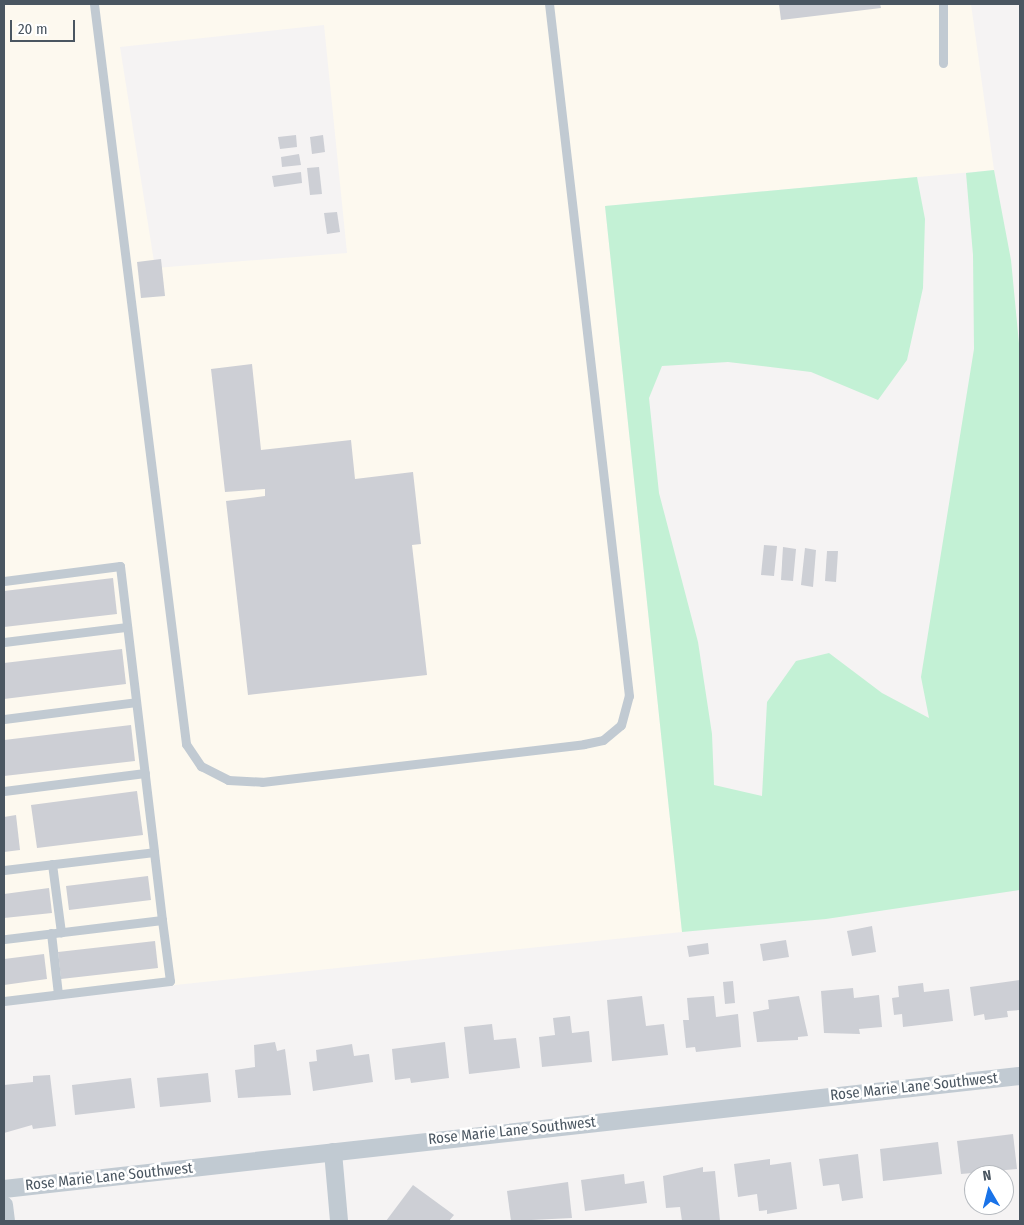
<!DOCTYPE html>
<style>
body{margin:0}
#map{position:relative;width:1024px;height:1225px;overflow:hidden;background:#f5f3f3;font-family:"Fira Sans Condensed",sans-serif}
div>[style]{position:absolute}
.commercial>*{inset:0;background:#fdf9ef}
.green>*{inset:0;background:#c3f1d5}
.building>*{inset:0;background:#cdcfd5}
.lane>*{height:9px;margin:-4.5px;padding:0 4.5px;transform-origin:4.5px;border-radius:4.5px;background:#c1cad2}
.street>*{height:18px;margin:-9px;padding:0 9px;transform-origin:9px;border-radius:9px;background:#c1cad2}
span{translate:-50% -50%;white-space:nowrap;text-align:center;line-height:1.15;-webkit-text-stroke:5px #fff;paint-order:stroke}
.street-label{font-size:15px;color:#4a5661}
.frame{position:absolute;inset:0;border:5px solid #4a5661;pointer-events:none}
.north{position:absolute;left:964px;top:1165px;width:50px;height:50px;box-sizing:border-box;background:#fff;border:1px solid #b7bbc0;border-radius:50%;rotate:352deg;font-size:14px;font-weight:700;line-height:20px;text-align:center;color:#4a5661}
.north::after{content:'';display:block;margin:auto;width:18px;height:22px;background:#1a73e8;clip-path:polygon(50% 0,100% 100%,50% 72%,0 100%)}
.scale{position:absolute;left:10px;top:20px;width:65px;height:22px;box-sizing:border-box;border:2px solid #4a5661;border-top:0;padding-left:6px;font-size:15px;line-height:18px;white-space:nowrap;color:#4a5661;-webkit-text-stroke:4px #fff;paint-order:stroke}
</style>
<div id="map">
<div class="commercial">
<i style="clip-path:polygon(evenodd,4px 4px,971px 4px,994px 170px,605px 206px,682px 932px,4px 1003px,4px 4px,324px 25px,347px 253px,155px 268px,120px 47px,324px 25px)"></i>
</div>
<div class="green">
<i style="clip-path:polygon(994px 170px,1011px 260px,1020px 354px,1020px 890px,826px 919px,682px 932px,605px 206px,917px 177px,925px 219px,923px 288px,907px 360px,878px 400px,811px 372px,728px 362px,662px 366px,649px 398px,659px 493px,698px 642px,712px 734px,714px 785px,762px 796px,767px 702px,796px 661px,829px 653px,882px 693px,929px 718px,921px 677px,974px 349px,973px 255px,966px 173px)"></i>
</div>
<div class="building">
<i style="clip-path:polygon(779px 4px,880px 4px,881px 8px,781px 20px)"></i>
<i style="clip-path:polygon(296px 135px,297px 147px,280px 149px,278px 137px)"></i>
<i style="clip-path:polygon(323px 135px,325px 152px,312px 154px,310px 137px)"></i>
<i style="clip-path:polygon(299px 154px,301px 165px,282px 167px,281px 157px)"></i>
<i style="clip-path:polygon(319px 167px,322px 194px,310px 195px,307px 168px)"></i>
<i style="clip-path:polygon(301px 172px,302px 183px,274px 187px,272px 176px)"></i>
<i style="clip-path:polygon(337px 212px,340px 232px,327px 234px,324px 213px)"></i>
<i style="clip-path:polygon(161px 259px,165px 296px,141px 298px,137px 262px)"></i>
<i style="clip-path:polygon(252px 364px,261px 450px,351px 440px,355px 479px,413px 472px,421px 544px,412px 545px,427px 675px,248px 695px,226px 501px,265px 496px,265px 489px,225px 492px,211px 369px)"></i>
<i style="clip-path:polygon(764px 545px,777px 546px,774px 576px,761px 575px)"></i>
<i style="clip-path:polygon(783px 547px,796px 549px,793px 581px,781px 580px)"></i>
<i style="clip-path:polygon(805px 548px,816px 550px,813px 587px,801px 585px)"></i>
<i style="clip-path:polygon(827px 551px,838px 551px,836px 582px,825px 581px)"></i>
<i style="clip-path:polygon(113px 578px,117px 614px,4px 627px,4px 591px)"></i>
<i style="clip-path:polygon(122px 649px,126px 684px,4px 699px,4px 663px)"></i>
<i style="clip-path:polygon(131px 725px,135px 761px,4px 776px,4px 740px)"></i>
<i style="clip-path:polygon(137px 791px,143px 835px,37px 848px,31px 805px)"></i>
<i style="clip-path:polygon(16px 815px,20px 850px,4px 852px,4px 817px)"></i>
<i style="clip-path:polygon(148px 876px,151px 900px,69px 910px,66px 886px)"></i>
<i style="clip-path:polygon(49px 888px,52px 913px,4px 918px,4px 894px)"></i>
<i style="clip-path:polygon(872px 926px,876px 952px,852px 956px,847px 931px)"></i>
<i style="clip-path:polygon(786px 940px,789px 957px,763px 961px,760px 944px)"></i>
<i style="clip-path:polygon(155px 941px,158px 968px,61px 979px,58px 952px)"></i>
<i style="clip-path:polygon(708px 943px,709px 954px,689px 957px,687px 946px)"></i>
<i style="clip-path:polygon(44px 954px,47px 979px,4px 985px,4px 959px)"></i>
<i style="clip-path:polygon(1020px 980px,1020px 1010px,1007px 1011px,1008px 1017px,985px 1020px,984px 1014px,974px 1016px,970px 987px)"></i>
<i style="clip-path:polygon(733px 981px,735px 1003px,725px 1004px,723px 982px)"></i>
<i style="clip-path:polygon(923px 983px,924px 992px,949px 989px,953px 1021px,903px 1027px,902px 1014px,894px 1015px,892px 998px,899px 997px,898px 986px)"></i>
<i style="clip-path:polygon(853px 988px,854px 998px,879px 995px,882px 1027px,859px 1029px,860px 1034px,824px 1033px,821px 991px)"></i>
<i style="clip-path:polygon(642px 996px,646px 1026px,664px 1024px,668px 1055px,612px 1061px,607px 1000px)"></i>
<i style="clip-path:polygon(714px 996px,716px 1017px,738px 1014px,741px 1047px,696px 1052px,695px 1047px,686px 1048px,683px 1020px,689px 1020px,687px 998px)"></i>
<i style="clip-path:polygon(799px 996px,808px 1036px,798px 1037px,798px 1040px,757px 1042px,753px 1012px,769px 1009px,768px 1000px)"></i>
<i style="clip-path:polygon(570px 1016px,572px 1033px,589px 1031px,592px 1062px,542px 1067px,539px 1037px,555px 1035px,553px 1018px)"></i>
<i style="clip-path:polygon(492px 1024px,494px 1040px,516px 1038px,520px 1068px,469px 1074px,464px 1027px)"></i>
<i style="clip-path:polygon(275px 1042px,277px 1051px,285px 1049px,291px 1095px,238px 1098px,235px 1070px,255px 1067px,254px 1045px)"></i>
<i style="clip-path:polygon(445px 1042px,449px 1078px,411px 1083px,410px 1078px,395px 1080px,392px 1049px)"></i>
<i style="clip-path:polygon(352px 1044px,354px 1056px,369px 1054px,373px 1082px,313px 1091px,309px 1062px,317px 1061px,316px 1050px)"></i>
<i style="clip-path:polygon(208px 1073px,211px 1102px,160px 1107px,157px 1078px)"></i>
<i style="clip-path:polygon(50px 1075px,56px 1126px,33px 1129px,32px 1125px,4px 1133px,4px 1085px,33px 1082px,33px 1076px)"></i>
<i style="clip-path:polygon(131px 1078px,135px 1108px,75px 1115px,72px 1085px)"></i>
<i style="clip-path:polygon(1013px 1134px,1017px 1169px,961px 1174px,957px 1141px)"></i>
<i style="clip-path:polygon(938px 1142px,942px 1174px,883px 1181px,880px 1149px)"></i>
<i style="clip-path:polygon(858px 1154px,863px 1198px,842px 1201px,839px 1184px,823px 1186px,819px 1159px)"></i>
<i style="clip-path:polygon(770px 1159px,770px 1165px,791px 1162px,797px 1209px,767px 1214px,767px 1210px,759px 1211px,757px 1194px,738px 1197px,734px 1164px)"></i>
<i style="clip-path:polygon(703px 1167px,703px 1172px,715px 1171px,720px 1221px,682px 1221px,680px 1207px,666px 1208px,663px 1176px)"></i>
<i style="clip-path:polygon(624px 1174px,625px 1184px,644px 1181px,647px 1203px,585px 1211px,581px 1180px)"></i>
<i style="clip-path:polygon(568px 1182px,572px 1218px,511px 1221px,507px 1191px)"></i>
<i style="clip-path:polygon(413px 1185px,454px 1215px,449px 1221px,386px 1221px)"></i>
</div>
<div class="lane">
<i style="left:94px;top:4px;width:746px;rotate:82.91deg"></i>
<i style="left:186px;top:744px;width:27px;rotate:56deg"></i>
<i style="left:201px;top:766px;width:30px;rotate:27deg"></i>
<i style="left:228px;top:780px;width:34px;rotate:3deg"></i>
<i style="left:262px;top:782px;width:324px;rotate:-6.7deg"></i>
<i style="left:584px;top:744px;width:19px;rotate:-12deg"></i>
<i style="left:603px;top:740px;width:23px;rotate:-40deg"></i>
<i style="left:621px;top:725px;width:30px;rotate:-75deg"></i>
<i style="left:629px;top:696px;width:697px;rotate:-96.59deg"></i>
<i style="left:943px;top:63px;width:59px;rotate:-90deg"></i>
<i style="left:4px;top:581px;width:117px;rotate:-7.4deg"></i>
<i style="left:120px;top:566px;width:288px;rotate:83.2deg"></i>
<i style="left:4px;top:642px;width:124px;rotate:-7deg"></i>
<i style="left:4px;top:719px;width:133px;rotate:-7.3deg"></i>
<i style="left:4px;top:791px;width:142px;rotate:-7.3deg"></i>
<i style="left:52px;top:864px;width:69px;rotate:82.5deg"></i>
<i style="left:4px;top:870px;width:151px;rotate:-6.8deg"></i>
<i style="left:154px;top:852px;width:68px;rotate:83.3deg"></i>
<i style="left:162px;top:920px;width:159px;rotate:173.1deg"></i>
<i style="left:51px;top:933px;width:61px;rotate:83.5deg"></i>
<i style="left:4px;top:1001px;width:167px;rotate:-6.9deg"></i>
<i style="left:170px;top:981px;width:62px;rotate:-97.5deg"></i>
</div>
<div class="street">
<i style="left:333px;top:1152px;width:69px;rotate:85deg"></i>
<i style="left:4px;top:1189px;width:1022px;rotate:-6.35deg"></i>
<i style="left:4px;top:1205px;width:16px;rotate:83deg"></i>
</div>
<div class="street-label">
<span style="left:914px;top:1087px;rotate:-6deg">Rose Marie Lane Southwest</span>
<span style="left:512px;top:1131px;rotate:-6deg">Rose Marie Lane Southwest</span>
<span style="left:109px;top:1177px;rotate:-6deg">Rose Marie Lane Southwest</span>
</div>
<div class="frame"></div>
<div class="north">N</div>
<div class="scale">20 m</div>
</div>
